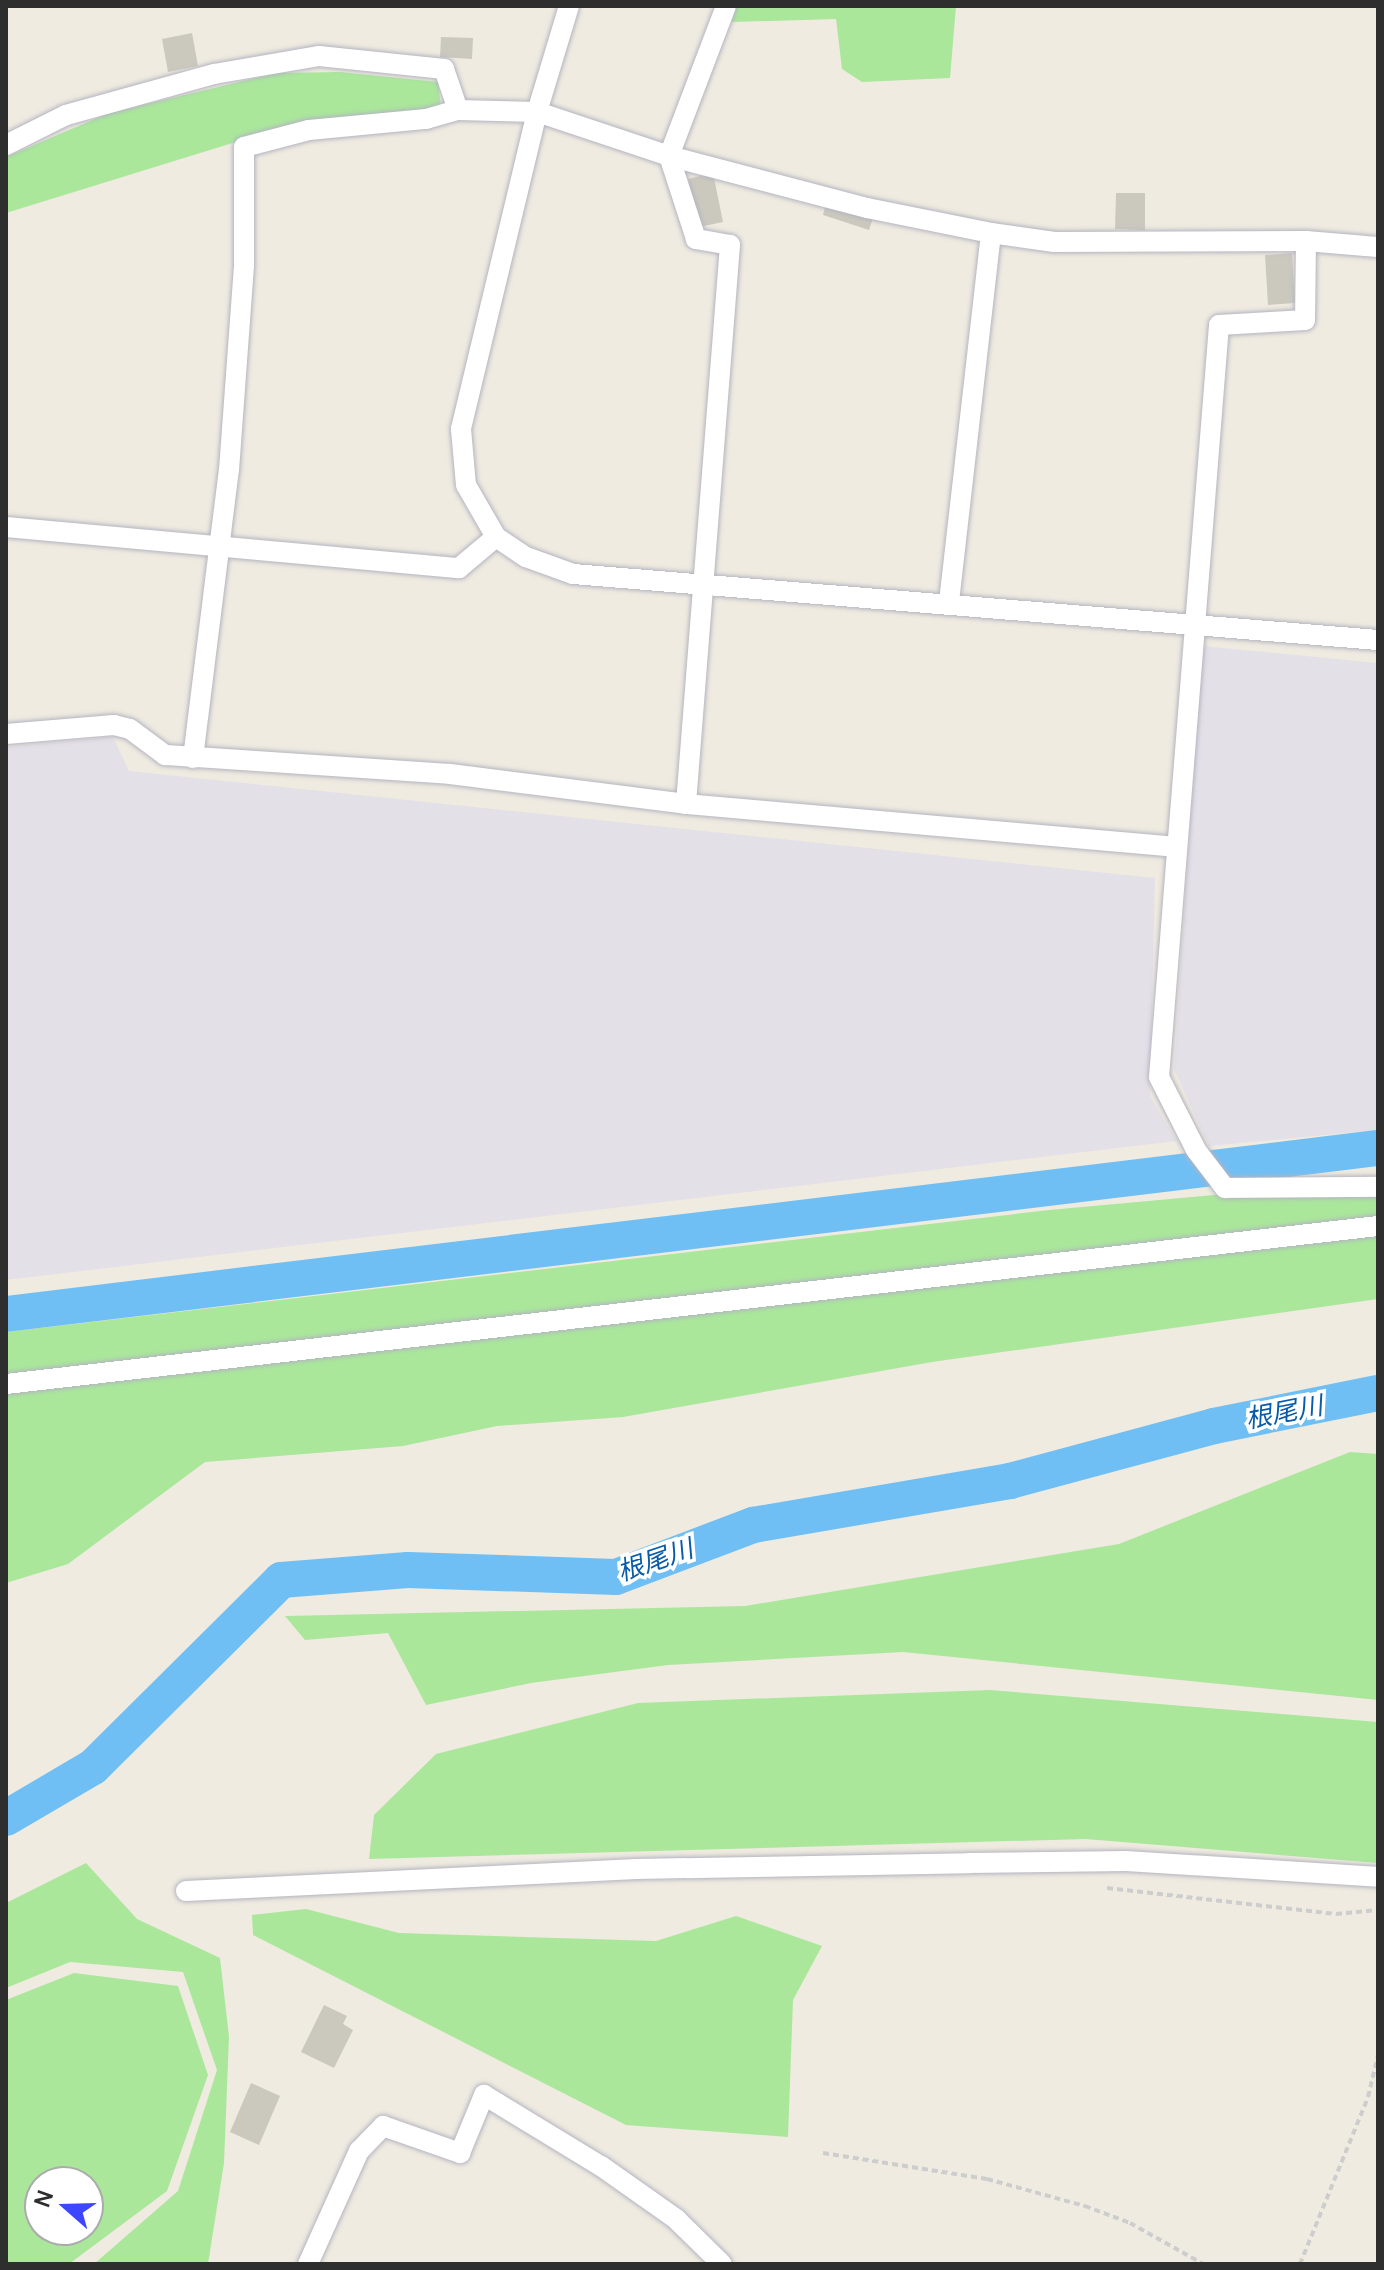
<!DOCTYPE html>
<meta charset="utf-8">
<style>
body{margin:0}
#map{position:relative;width:1384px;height:2270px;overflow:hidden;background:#efebe0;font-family:Manrope,"Noto Sans JP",sans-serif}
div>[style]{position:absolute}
.industrial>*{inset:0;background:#e4e0e8}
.green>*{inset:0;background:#aae79b}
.river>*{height:36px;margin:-18px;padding:0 18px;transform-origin:18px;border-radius:18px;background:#70bff4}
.building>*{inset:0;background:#cbc9be}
.path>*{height:4px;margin-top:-2px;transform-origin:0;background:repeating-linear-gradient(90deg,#cdcdcd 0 6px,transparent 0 10px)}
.roads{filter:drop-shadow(0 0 2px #b4b4c1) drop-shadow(0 0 2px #b4b4c1)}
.minor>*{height:20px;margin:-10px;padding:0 10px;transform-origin:10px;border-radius:10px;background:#fff}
span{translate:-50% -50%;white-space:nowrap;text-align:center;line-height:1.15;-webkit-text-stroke:7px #fff;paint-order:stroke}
.water-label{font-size:26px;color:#085ba8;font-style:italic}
.frame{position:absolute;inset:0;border:8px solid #2e2e2e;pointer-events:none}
.north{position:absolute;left:24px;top:2166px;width:80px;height:80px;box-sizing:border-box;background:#fff;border:2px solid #ababab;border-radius:50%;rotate:290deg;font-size:22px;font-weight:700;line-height:32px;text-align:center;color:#2e2e2e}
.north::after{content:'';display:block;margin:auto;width:28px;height:36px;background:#3d47ff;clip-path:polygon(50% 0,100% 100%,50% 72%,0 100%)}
</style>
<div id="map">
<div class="industrial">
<i style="clip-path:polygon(1202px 646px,1378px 663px,1378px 1130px,1209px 1146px,1174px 1069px)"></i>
<i style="clip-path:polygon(113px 737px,129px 771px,1155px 878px,1150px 1096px,1177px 1141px,6px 1280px,6px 747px)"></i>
</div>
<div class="green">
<i style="clip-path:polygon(736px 6px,956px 6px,950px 78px,862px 82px,842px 69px,836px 19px,732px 22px)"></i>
<i style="clip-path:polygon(340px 72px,438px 82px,441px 108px,239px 141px,6px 213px,6px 157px,109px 113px,277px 73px)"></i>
<i style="clip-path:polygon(1378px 1180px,1378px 1299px,932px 1362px,623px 1417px,497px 1426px,403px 1446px,205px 1462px,68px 1564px,6px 1583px,6px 1332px,1049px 1210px)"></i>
<i style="clip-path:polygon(1350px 1452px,1378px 1454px,1378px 1700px,903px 1652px,668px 1665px,531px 1683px,426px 1705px,388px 1633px,305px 1640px,285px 1616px,745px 1606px,1119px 1544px)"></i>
<i style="clip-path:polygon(990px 1690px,1378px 1722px,1378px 1863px,1085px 1839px,369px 1859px,374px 1815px,436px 1754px,638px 1703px)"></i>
<i style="clip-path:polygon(86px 1863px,137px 1919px,220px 1958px,229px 2037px,224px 2163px,208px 2264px,94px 2264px,178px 2191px,217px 2070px,183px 1972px,70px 1962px,6px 1988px,6px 1903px)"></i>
<i style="clip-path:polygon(306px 1909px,399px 1933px,656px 1941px,736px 1916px,822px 1946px,793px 2000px,788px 2137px,626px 2125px,253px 1935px,252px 1915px)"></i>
<i style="clip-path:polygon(evenodd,74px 1973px,178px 1986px,208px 2075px,167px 2191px,69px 2264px,6px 2264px,6px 2000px,74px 1973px,88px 2182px,88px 2230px,40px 2230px,40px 2182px,88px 2182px)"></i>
</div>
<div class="river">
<i style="left:6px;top:1314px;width:1382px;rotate:-6.9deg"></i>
<i style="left:6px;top:1818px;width:101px;rotate:-30.4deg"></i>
<i style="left:93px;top:1767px;width:265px;rotate:-44.8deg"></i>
<i style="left:281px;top:1580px;width:127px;rotate:-4.5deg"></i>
<i style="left:408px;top:1570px;width:208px;rotate:1.9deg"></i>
<i style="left:616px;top:1577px;width:147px;rotate:-20.8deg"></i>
<i style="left:753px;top:1525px;width:261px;rotate:-9.7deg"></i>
<i style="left:1010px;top:1481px;width:211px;rotate:-15.1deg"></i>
<i style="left:1214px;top:1426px;width:167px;rotate:-11.4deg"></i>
</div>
<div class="building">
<i style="clip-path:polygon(192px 33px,198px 66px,168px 72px,162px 39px)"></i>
<i style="clip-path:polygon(441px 37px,473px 38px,472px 59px,440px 57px)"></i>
<i style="clip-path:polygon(713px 173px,723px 222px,699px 227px,688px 179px)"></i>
<i style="clip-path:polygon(1116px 193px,1145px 193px,1145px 230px,1115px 229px)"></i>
<i style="clip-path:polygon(826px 202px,873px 218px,869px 230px,823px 215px)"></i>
<i style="clip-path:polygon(1292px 253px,1295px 303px,1268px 305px,1265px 255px)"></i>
<i style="clip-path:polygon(324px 2005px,347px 2016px,343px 2024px,353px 2030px,334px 2068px,301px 2052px)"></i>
<i style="clip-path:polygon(251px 2083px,280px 2096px,259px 2145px,230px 2132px)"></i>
</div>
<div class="path">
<i style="left:1107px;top:1888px;width:230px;rotate:6.5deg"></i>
<i style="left:1336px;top:1914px;width:42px;rotate:-5.4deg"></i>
<i style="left:823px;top:2153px;width:166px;rotate:9deg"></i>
<i style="left:987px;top:2179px;width:102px;rotate:15.4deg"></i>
<i style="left:1085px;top:2206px;width:48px;rotate:20.7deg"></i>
<i style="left:1130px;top:2223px;width:84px;rotate:29.3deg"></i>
<i style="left:1300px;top:2264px;width:180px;rotate:-67.8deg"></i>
<i style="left:1368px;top:2097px;width:43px;rotate:-76.6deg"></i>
</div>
<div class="roads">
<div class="minor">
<i style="left:569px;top:6px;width:111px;rotate:106.8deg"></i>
<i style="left:537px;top:112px;width:326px;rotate:103.5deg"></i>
<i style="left:461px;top:429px;width:56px;rotate:84.9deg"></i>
<i style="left:466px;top:485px;width:60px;rotate:60deg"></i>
<i style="left:496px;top:537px;width:36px;rotate:34deg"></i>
<i style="left:526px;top:557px;width:50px;rotate:19.9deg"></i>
<i style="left:573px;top:574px;width:808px;rotate:4.69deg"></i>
<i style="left:6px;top:145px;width:67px;rotate:-26.6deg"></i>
<i style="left:66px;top:115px;width:154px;rotate:-15.5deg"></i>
<i style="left:214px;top:74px;width:107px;rotate:-9.7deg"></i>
<i style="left:319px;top:56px;width:126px;rotate:5.9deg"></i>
<i style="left:444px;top:69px;width:43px;rotate:71.1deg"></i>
<i style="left:458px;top:110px;width:79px;rotate:1.5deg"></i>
<i style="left:537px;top:112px;width:139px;rotate:18.4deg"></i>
<i style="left:669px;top:156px;width:205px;rotate:14.7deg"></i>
<i style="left:867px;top:208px;width:126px;rotate:11.4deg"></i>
<i style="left:991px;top:233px;width:64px;rotate:8.1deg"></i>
<i style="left:1054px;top:242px;width:252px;rotate:-0.2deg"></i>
<i style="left:1306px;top:241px;width:72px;rotate:4.8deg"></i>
<i style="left:1306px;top:241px;width:79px;rotate:90.7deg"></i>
<i style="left:1305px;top:320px;width:86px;rotate:176.7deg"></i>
<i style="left:1219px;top:325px;width:754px;rotate:94.56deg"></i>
<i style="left:1159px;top:1077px;width:82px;rotate:63.1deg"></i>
<i style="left:1196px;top:1150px;width:48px;rotate:52.7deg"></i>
<i style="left:1225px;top:1188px;width:153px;rotate:-0.4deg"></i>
<i style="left:6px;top:527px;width:455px;rotate:5.2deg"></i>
<i style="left:459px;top:568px;width:48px;rotate:-40deg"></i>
<i style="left:949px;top:602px;width:371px;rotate:-83.5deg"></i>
<i style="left:6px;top:734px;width:108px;rotate:-4.8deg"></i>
<i style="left:114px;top:725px;width:16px;rotate:14deg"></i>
<i style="left:130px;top:729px;width:44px;rotate:36.6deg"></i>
<i style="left:165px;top:755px;width:286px;rotate:3.8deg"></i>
<i style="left:450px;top:774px;width:238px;rotate:7.2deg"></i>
<i style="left:686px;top:804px;width:492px;rotate:5deg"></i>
<i style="left:193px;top:758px;width:290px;rotate:-82.9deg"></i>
<i style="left:229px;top:470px;width:206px;rotate:-85.8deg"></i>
<i style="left:244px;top:265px;width:118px;rotate:-90deg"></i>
<i style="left:244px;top:147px;width:67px;rotate:-14.7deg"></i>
<i style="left:309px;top:130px;width:118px;rotate:-5.4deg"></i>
<i style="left:426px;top:119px;width:33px;rotate:-16deg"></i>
<i style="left:686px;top:804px;width:561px;rotate:-85.5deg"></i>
<i style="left:730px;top:245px;width:35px;rotate:-170deg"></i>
<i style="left:696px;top:239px;width:87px;rotate:-108deg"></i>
<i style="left:669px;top:156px;width:160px;rotate:-69.2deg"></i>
<i style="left:6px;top:1384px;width:1381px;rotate:-6.57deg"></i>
<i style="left:186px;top:1891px;width:451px;rotate:-2.8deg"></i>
<i style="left:636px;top:1869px;width:333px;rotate:-1deg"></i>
<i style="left:969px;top:1863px;width:157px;rotate:-0.7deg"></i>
<i style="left:1126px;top:1861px;width:253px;rotate:3.6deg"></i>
<i style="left:308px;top:2264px;width:124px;rotate:-65.7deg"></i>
<i style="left:359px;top:2151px;width:35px;rotate:-46deg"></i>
<i style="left:383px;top:2126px;width:82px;rotate:19.3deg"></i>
<i style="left:460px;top:2153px;width:63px;rotate:-67.5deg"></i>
<i style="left:484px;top:2095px;width:137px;rotate:31.3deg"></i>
<i style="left:601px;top:2166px;width:92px;rotate:35.2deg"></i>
<i style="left:676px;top:2219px;width:64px;rotate:44.4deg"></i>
</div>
</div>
<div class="water-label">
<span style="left:1284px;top:1412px;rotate:-11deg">根尾川</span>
<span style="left:655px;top:1560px;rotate:-19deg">根尾川</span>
</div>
<div class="frame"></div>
<div class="north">N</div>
</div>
